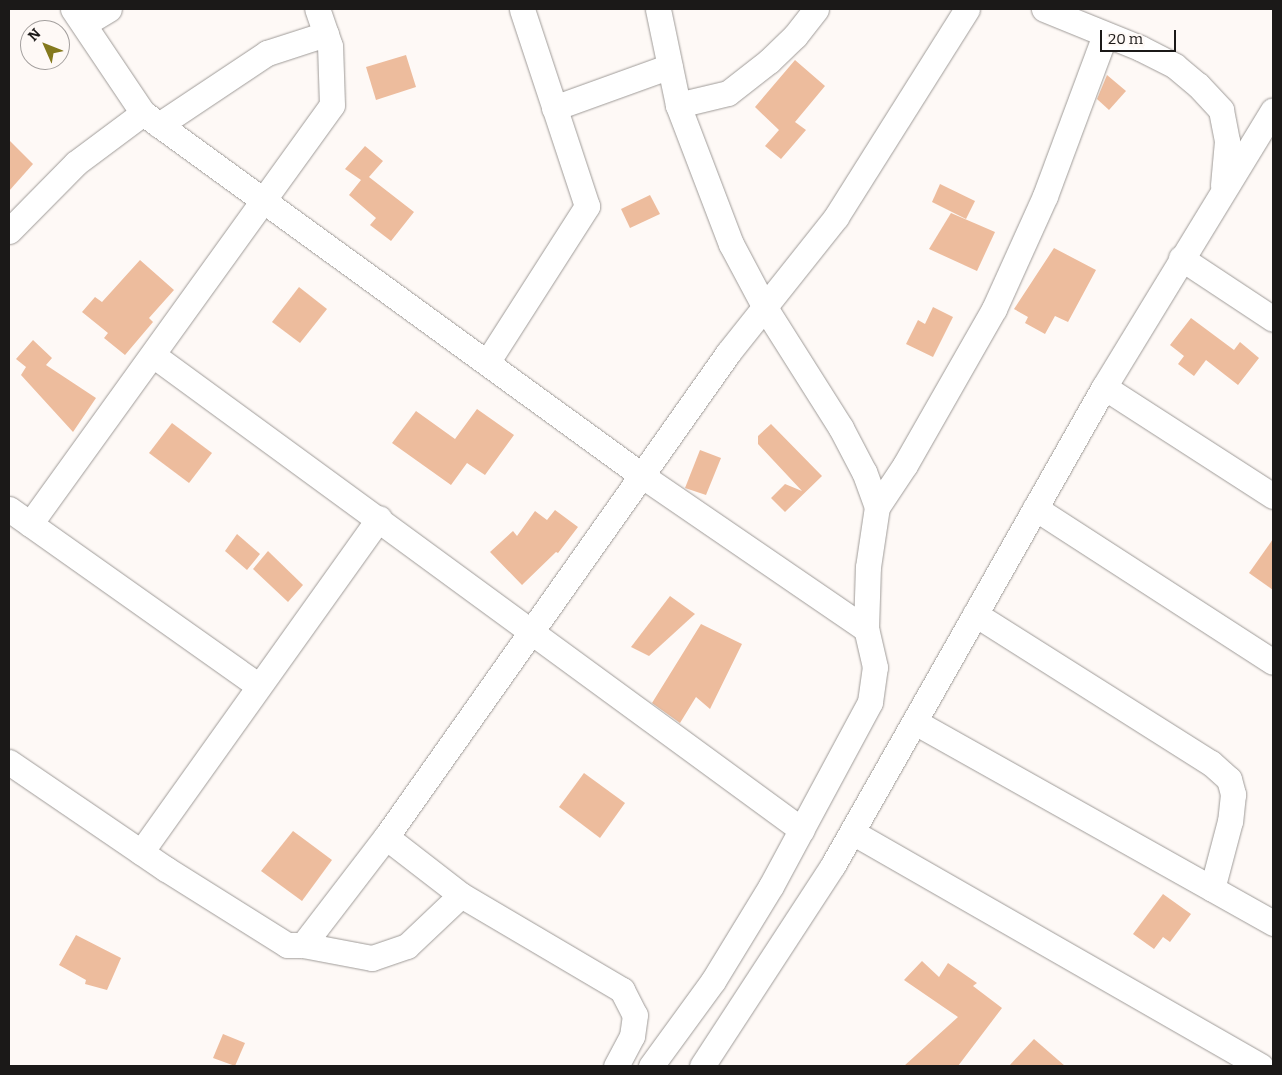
<!DOCTYPE html>
<style>
body{margin:0}
#map{position:relative;width:1282px;height:1075px;overflow:hidden;background:#fef9f6;font-family:Bitter,serif}
div>[style]{position:absolute}
.building>*{inset:0;background:#edbc9d}
.roads{filter:drop-shadow(0 0 1px #9f9b98) drop-shadow(0 0 1px #9f9b98)}
.minor>*{height:25px;margin:-12.5px;padding:0 12.5px;transform-origin:12.5px;border-radius:12.5px;background:#fff}
span{translate:-50% -50%;white-space:nowrap;text-align:center;line-height:1.15;-webkit-text-stroke:4px #fef9f6;paint-order:stroke}
.frame{position:absolute;inset:0;border:10px solid #1b1918;pointer-events:none}
.north{position:absolute;left:20px;top:20px;width:50px;height:50px;box-sizing:border-box;background:#fef9f6;border:1px solid #a39f9d;border-radius:50%;rotate:314deg;font-size:14px;font-weight:700;line-height:20px;text-align:center;color:#1b1918}
.north::after{content:'';display:block;margin:auto;width:18px;height:22px;background:#84791d;clip-path:polygon(50% 0,100% 100%,50% 72%,0 100%)}
.scale{position:absolute;left:1100px;top:30px;width:76px;height:22px;box-sizing:border-box;border:2px solid #1b1918;border-top:0;padding-left:6px;font-size:15px;line-height:18px;white-space:nowrap;color:#1b1918;-webkit-text-stroke:4px #fef9f6;paint-order:stroke}
</style>
<div id="map">
<div class="building">
<i style="clip-path:polygon(406px 55px,416px 87px,376px 100px,366px 67px)"></i>
<i style="clip-path:polygon(795px 60px,825px 86px,795px 122px,806px 130px,781px 159px,765px 146px,779px 130px,755px 107px)"></i>
<i style="clip-path:polygon(1107px 75px,1126px 91px,1109px 110px,1097px 99px)"></i>
<i style="clip-path:polygon(9px 140px,33px 164px,9px 191px)"></i>
<i style="clip-path:polygon(365px 146px,383px 161px,369px 177px,414px 212px,391px 241px,370px 225px,376px 218px,349px 195px,361px 180px,345px 169px)"></i>
<i style="clip-path:polygon(940px 184px,975px 201px,966px 219px,932px 202px)"></i>
<i style="clip-path:polygon(650px 195px,660px 214px,630px 228px,621px 209px)"></i>
<i style="clip-path:polygon(951px 213px,995px 232px,977px 271px,929px 249px)"></i>
<i style="clip-path:polygon(1054px 248px,1096px 270px,1068px 322px,1055px 316px,1045px 334px,1025px 323px,1028px 317px,1014px 309px)"></i>
<i style="clip-path:polygon(140px 260px,174px 290px,149px 318px,153px 322px,125px 355px,104px 338px,108px 333px,82px 312px,95px 297px,102px 302px)"></i>
<i style="clip-path:polygon(299px 287px,327px 309px,300px 343px,272px 322px)"></i>
<i style="clip-path:polygon(933px 307px,953px 317px,933px 357px,906px 344px,918px 320px,925px 324px)"></i>
<i style="clip-path:polygon(1191px 318px,1234px 350px,1240px 342px,1259px 358px,1238px 385px,1206px 360px,1194px 376px,1178px 364px,1184px 356px,1170px 345px)"></i>
<i style="clip-path:polygon(33px 340px,52px 358px,46px 365px,96px 398px,73px 432px,21px 375px,26px 367px,16px 359px)"></i>
<i style="clip-path:polygon(477px 409px,514px 435px,485px 475px,467px 463px,451px 485px,392px 443px,416px 411px,455px 439px)"></i>
<i style="clip-path:polygon(172px 423px,212px 453px,189px 483px,149px 453px)"></i>
<i style="clip-path:polygon(771px 424px,822px 476px,785px 512px,771px 498px,785px 484px,802px 491px,758px 444px,758px 436px)"></i>
<i style="clip-path:polygon(700px 450px,721px 458px,706px 495px,685px 488px)"></i>
<i style="clip-path:polygon(555px 510px,578px 527px,558px 553px,556px 552px,522px 585px,490px 552px,513px 531px,517px 536px,535px 511px,547px 520px)"></i>
<i style="clip-path:polygon(237px 534px,260px 554px,247px 570px,225px 551px)"></i>
<i style="clip-path:polygon(1273px 539px,1273px 590px,1249px 573px)"></i>
<i style="clip-path:polygon(268px 551px,303px 585px,288px 602px,253px 569px)"></i>
<i style="clip-path:polygon(670px 596px,695px 614px,649px 656px,631px 647px)"></i>
<i style="clip-path:polygon(701px 624px,742px 644px,710px 709px,696px 697px,680px 723px,652px 703px)"></i>
<i style="clip-path:polygon(584px 773px,625px 803px,600px 838px,559px 807px)"></i>
<i style="clip-path:polygon(293px 831px,332px 860px,302px 901px,261px 871px)"></i>
<i style="clip-path:polygon(1163px 894px,1191px 914px,1170px 942px,1163px 937px,1154px 949px,1133px 934px)"></i>
<i style="clip-path:polygon(76px 935px,121px 958px,107px 990px,85px 984px,86px 980px,59px 965px)"></i>
<i style="clip-path:polygon(922px 961px,939px 977px,948px 963px,977px 983px,973px 986px,1002px 1008px,958px 1066px,904px 1066px,958px 1017px,904px 980px)"></i>
<i style="clip-path:polygon(223px 1034px,245px 1043px,235px 1066px,213px 1058px)"></i>
<i style="clip-path:polygon(1034px 1039px,1065px 1066px,1009px 1066px)"></i>
</div>
<div class="roads">
<div class="minor">
<i style="left:73px;top:9px;width:125px;rotate:56.1deg"></i>
<i style="left:143px;top:113px;width:616px;rotate:36.01deg"></i>
<i style="left:641px;top:475px;width:273px;rotate:34.4deg"></i>
<i style="left:1044px;top:9px;width:104px;rotate:22.1deg"></i>
<i style="left:1140px;top:48px;width:39px;rotate:27deg"></i>
<i style="left:1175px;top:66px;width:30px;rotate:40deg"></i>
<i style="left:1198px;top:85px;width:34px;rotate:47deg"></i>
<i style="left:1221px;top:110px;width:32px;rotate:79deg"></i>
<i style="left:1227px;top:141px;width:44px;rotate:95.2deg"></i>
<i style="left:84px;top:24px;width:29px;rotate:-31deg"></i>
<i style="left:678px;top:105px;width:51px;rotate:-13.5deg"></i>
<i style="left:728px;top:93px;width:52px;rotate:-38deg"></i>
<i style="left:769px;top:61px;width:36px;rotate:-44deg"></i>
<i style="left:795px;top:36px;width:34px;rotate:-52deg"></i>
<i style="left:554px;top:108px;width:123px;rotate:-19.9deg"></i>
<i style="left:159px;top:125px;width:130px;rotate:-33.7deg"></i>
<i style="left:267px;top:53px;width:62px;rotate:-17.9deg"></i>
<i style="left:9px;top:231px;width:95px;rotate:-45.4deg"></i>
<i style="left:76px;top:163px;width:84px;rotate:-36.7deg"></i>
<i style="left:1181px;top:258px;width:110px;rotate:33.5deg"></i>
<i style="left:153px;top:355px;width:804px;rotate:36.2deg"></i>
<i style="left:488px;top:361px;width:184px;rotate:-57.4deg"></i>
<i style="left:587px;top:206px;width:207px;rotate:-108.3deg"></i>
<i style="left:1104px;top:387px;width:201px;rotate:32.8deg"></i>
<i style="left:877px;top:507px;width:50px;rotate:-56.3deg"></i>
<i style="left:905px;top:465px;width:180px;rotate:-60.3deg"></i>
<i style="left:994px;top:309px;width:124px;rotate:-65.7deg"></i>
<i style="left:1045px;top:196px;width:172px;rotate:-69.6deg"></i>
<i style="left:1035px;top:508px;width:283px;rotate:32.9deg"></i>
<i style="left:9px;top:509px;width:306px;rotate:35.3deg"></i>
<i style="left:30px;top:524px;width:516px;rotate:-54.22deg"></i>
<i style="left:332px;top:105px;width:59px;rotate:-91.9deg"></i>
<i style="left:330px;top:46px;width:39px;rotate:-109deg"></i>
<i style="left:975px;top:614px;width:279px;rotate:32.3deg"></i>
<i style="left:1211px;top:763px;width:24px;rotate:42deg"></i>
<i style="left:1229px;top:779px;width:16px;rotate:75deg"></i>
<i style="left:1233px;top:794px;width:27px;rotate:96deg"></i>
<i style="left:1230px;top:821px;width:70px;rotate:104.8deg"></i>
<i style="left:915px;top:722px;width:411px;rotate:29.3deg"></i>
<i style="left:9px;top:762px;width:190px;rotate:34.3deg"></i>
<i style="left:166px;top:869px;width:143px;rotate:32.1deg"></i>
<i style="left:287px;top:945px;width:16px"></i>
<i style="left:303px;top:945px;width:70px;rotate:10.7deg"></i>
<i style="left:372px;top:958px;width:37px;rotate:-19deg"></i>
<i style="left:407px;top:946px;width:74px;rotate:-43.4deg"></i>
<i style="left:852px;top:832px;width:471px;rotate:29.8deg"></i>
<i style="left:386px;top:837px;width:95px;rotate:37.7deg"></i>
<i style="left:461px;top:895px;width:187px;rotate:30.5deg"></i>
<i style="left:622px;top:990px;width:28px;rotate:63deg"></i>
<i style="left:635px;top:1015px;width:21px;rotate:98deg"></i>
<i style="left:632px;top:1036px;width:34px;rotate:118deg"></i>
<i style="left:141px;top:852px;width:410px;rotate:-54.5deg"></i>
<i style="left:303px;top:945px;width:136px;rotate:-52.5deg"></i>
<i style="left:386px;top:837px;width:593px;rotate:-54.75deg"></i>
<i style="left:728px;top:353px;width:174px;rotate:-51.5deg"></i>
<i style="left:836px;top:217px;width:246px;rotate:-57.8deg"></i>
<i style="left:651px;top:1066px;width:105px;rotate:-53.9deg"></i>
<i style="left:713px;top:981px;width:111px;rotate:-58.6deg"></i>
<i style="left:771px;top:886px;width:209px;rotate:-61.7deg"></i>
<i style="left:870px;top:702px;width:35px;rotate:-82deg"></i>
<i style="left:875px;top:667px;width:39px;rotate:-103deg"></i>
<i style="left:866px;top:629px;width:62px;rotate:-88.2deg"></i>
<i style="left:868px;top:567px;width:61px;rotate:-81.5deg"></i>
<i style="left:877px;top:507px;width:37px;rotate:-110deg"></i>
<i style="left:864px;top:472px;width:50px;rotate:-117.6deg"></i>
<i style="left:841px;top:428px;width:144px;rotate:-122.3deg"></i>
<i style="left:764px;top:306px;width:70px;rotate:-118deg"></i>
<i style="left:731px;top:244px;width:149px;rotate:-110.9deg"></i>
<i style="left:678px;top:105px;width:98px;rotate:-101.8deg"></i>
<i style="left:702px;top:1066px;width:240px;rotate:-56.9deg"></i>
<i style="left:833px;top:865px;width:549px;rotate:-60.45deg"></i>
<i style="left:1104px;top:387px;width:324px;rotate:-58.6deg"></i>
</div>
</div>
<div class="frame"></div>
<div class="north">N</div>
<div class="scale">20 m</div>
</div>
